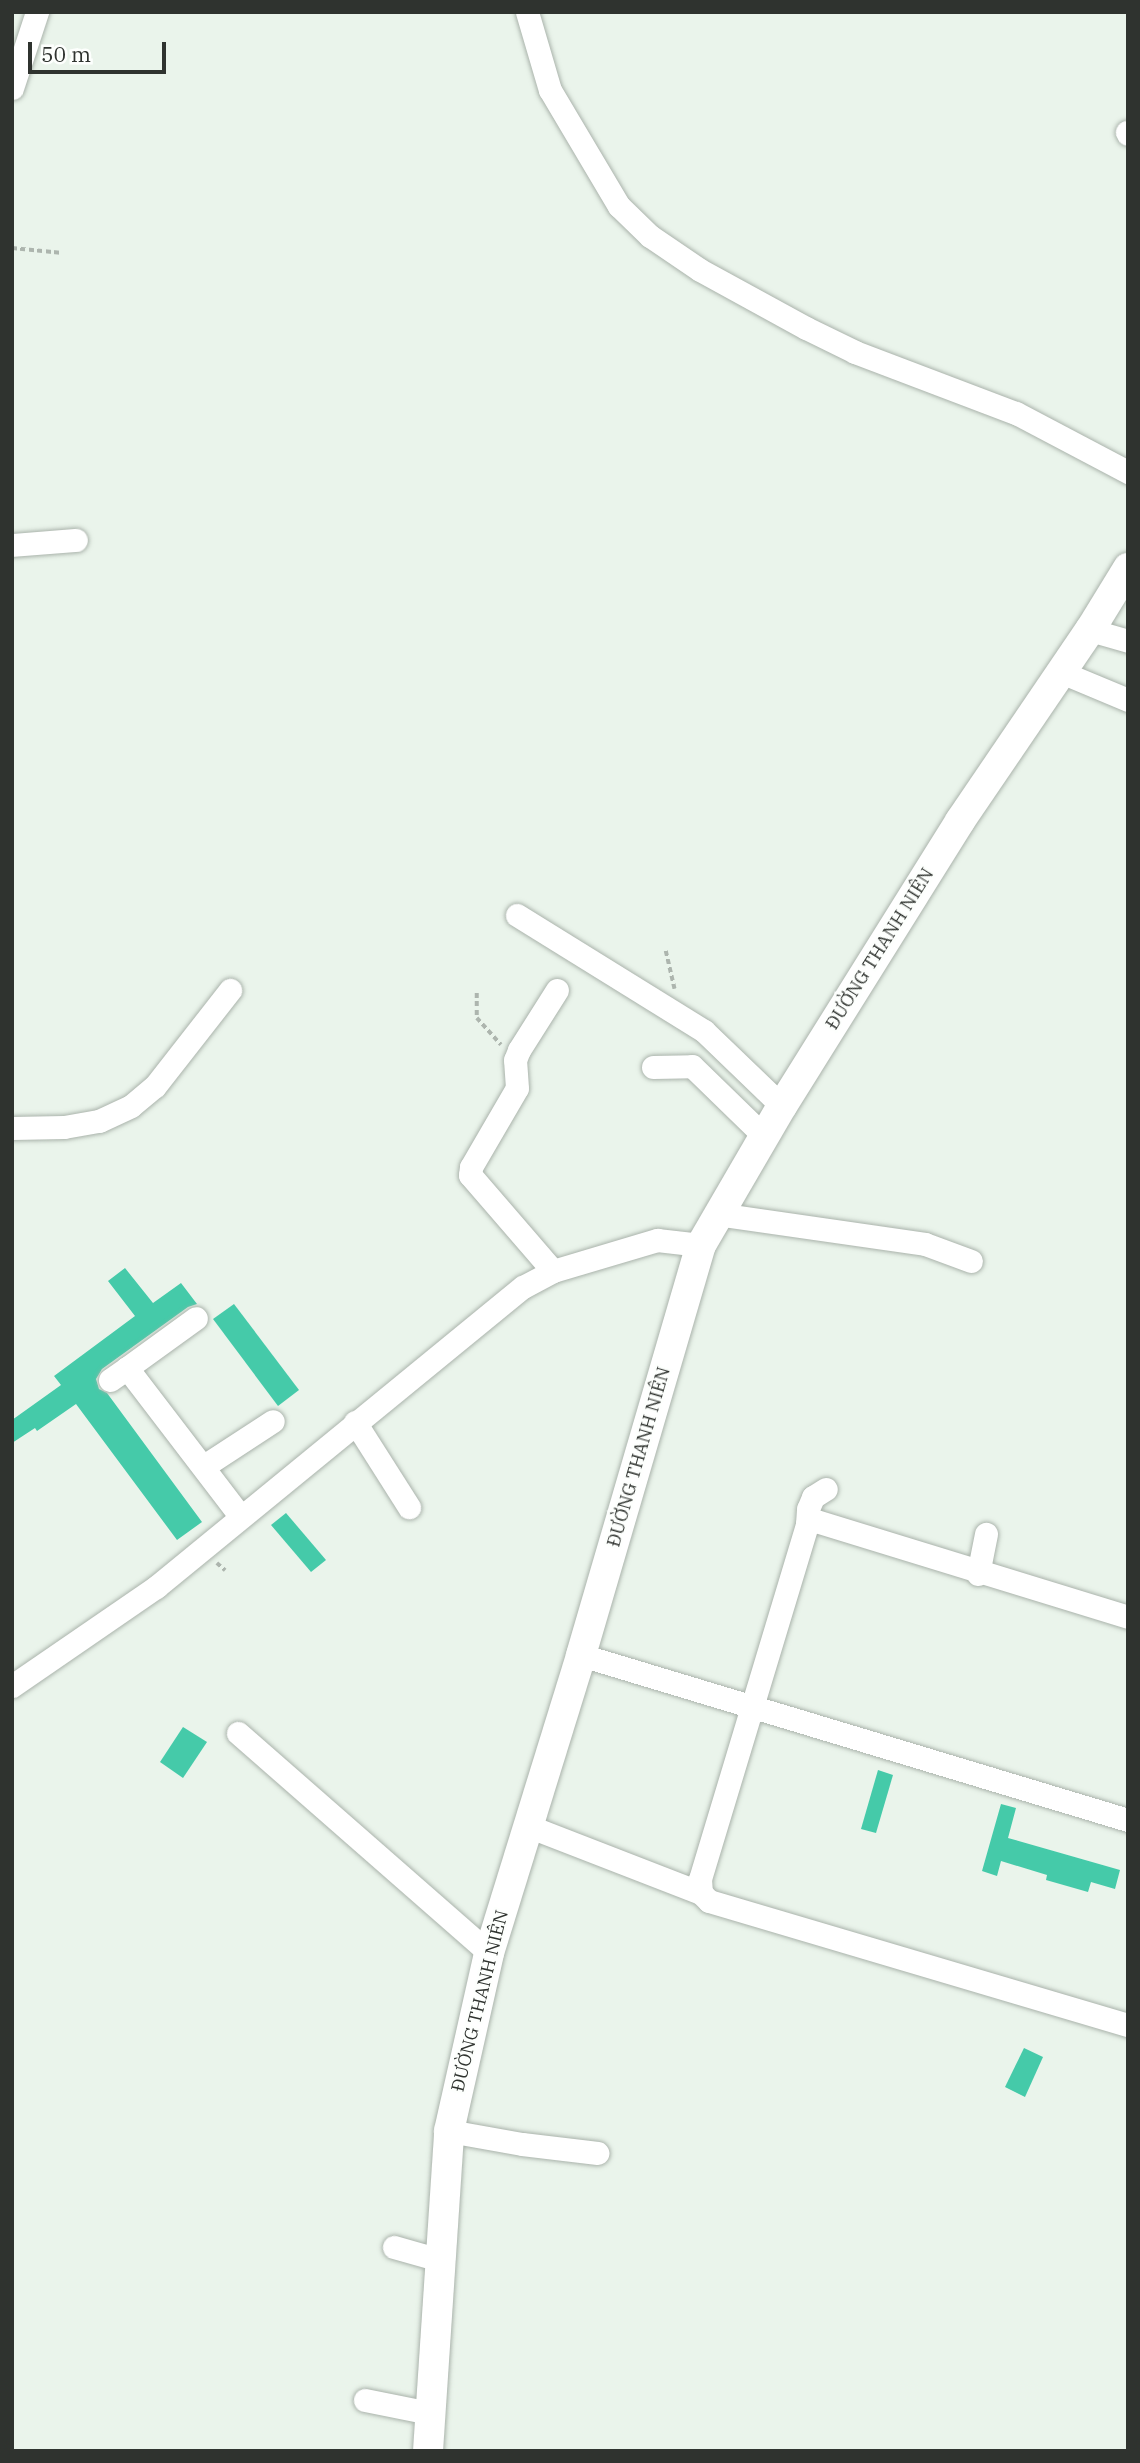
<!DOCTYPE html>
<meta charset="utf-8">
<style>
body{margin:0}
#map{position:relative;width:1140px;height:2463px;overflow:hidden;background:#eaf4eb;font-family:"IBM Plex Serif",serif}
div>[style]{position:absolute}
.building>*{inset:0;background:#45caa9}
.path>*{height:3.5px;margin-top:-1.75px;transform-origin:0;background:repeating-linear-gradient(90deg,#adb5ae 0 5px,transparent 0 8.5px)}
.roads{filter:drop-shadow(0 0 2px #aab3ab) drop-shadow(0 0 2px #aab3ab)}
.minor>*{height:23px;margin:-11.5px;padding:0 11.5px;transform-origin:11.5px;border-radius:11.5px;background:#fff}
.major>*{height:30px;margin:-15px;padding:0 15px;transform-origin:15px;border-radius:15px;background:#fff}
span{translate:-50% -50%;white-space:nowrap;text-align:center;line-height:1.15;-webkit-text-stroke:5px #fdfffd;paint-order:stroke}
.street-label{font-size:18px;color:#2f332f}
.frame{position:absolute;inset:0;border:14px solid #2f332f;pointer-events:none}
.scale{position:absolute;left:28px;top:42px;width:138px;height:32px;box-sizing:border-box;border:4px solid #2f332f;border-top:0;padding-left:9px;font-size:21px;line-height:24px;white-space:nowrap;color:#2f332f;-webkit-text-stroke:5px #fdfffd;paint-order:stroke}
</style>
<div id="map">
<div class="building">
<i style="clip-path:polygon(125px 1268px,153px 1303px,181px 1283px,197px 1304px,188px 1307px,102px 1369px,96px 1379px,99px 1389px,107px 1393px,202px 1522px,177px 1540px,76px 1404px,37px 1431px,35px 1428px,12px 1443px,12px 1420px,61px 1385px,54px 1376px,135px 1316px,108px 1281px)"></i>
<i style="clip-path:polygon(234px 1304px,299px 1390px,278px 1406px,213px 1319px)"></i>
<i style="clip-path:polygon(286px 1513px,326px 1560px,311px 1572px,271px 1525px)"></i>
<i style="clip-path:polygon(183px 1727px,207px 1742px,183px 1778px,160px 1762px)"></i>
<i style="clip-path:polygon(878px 1770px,893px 1775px,876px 1833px,861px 1829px)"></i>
<i style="clip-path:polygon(1001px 1804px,1016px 1808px,1008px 1838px,1120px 1870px,1115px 1889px,1091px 1882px,1088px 1892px,1046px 1880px,1047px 1875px,1001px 1861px,997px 1876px,982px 1871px)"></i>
<i style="clip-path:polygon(1024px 2048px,1043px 2057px,1025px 2097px,1005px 2087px)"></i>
</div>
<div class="path">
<i style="left:12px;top:248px;width:51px;rotate:5.6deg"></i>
<i style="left:666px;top:951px;width:39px;rotate:77deg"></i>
<i style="left:477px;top:993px;width:25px;rotate:90deg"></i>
<i style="left:477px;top:1018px;width:36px;rotate:48deg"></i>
<i style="left:217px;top:1563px;width:11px;rotate:41deg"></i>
</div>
<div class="roads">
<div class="minor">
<i style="left:527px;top:12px;width:81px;rotate:73.6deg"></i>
<i style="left:550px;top:90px;width:135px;rotate:59.3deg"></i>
<i style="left:619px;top:206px;width:43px;rotate:44.1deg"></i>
<i style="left:650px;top:236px;width:60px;rotate:34.2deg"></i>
<i style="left:700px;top:270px;width:121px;rotate:28.7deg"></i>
<i style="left:806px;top:328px;width:55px;rotate:26.1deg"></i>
<i style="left:855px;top:352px;width:172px;rotate:20.8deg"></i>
<i style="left:1016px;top:413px;width:127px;rotate:27.8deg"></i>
<i style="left:12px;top:88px;width:80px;rotate:-71.8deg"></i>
<i style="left:1127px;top:132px;width:2px;rotate:63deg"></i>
<i style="left:12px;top:545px;width:64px;rotate:-4.5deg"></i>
<i style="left:1090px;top:630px;width:40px;rotate:16deg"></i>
<i style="left:1061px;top:672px;width:73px;rotate:22.7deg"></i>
<i style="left:517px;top:915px;width:220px;rotate:31.8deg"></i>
<i style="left:704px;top:1031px;width:108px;rotate:43.9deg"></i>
<i style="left:653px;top:1067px;width:39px;rotate:-1deg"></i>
<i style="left:692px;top:1066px;width:100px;rotate:44.2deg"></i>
<i style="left:12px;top:1128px;width:52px;rotate:-1.1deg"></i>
<i style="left:64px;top:1127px;width:36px;rotate:-10deg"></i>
<i style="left:99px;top:1121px;width:35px;rotate:-25deg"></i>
<i style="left:131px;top:1106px;width:31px;rotate:-40deg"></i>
<i style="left:155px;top:1086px;width:122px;rotate:-52deg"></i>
<i style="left:717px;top:1214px;width:210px;rotate:8.2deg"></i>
<i style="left:925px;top:1244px;width:49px;rotate:20.3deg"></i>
<i style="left:553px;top:1271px;width:127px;rotate:-130.8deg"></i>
<i style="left:470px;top:1175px;width:8px;rotate:-83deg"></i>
<i style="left:471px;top:1167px;width:91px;rotate:-59.8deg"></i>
<i style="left:517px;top:1088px;width:28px;rotate:-94deg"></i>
<i style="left:515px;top:1060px;width:11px;rotate:-68deg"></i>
<i style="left:519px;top:1050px;width:71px;rotate:-57.7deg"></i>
<i style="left:127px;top:1368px;width:85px;rotate:-35.9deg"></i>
<i style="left:110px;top:1380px;width:21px;rotate:-35deg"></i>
<i style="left:127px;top:1368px;width:186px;rotate:52.6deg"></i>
<i style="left:355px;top:1422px;width:101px;rotate:57.6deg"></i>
<i style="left:204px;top:1466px;width:82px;rotate:-33.1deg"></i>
<i style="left:807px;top:1524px;width:9px;rotate:-18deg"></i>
<i style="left:816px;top:1521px;width:326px;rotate:17.1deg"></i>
<i style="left:978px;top:1574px;width:41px;rotate:-78.7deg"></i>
<i style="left:581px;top:1655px;width:571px;rotate:16.79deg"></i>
<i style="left:12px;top:1686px;width:175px;rotate:-34.5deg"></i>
<i style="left:156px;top:1587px;width:474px;rotate:-39.3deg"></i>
<i style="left:523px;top:1287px;width:34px;rotate:-28deg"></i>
<i style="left:553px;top:1271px;width:109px;rotate:-16.6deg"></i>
<i style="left:657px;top:1240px;width:44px;rotate:6.5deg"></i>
<i style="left:238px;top:1733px;width:334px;rotate:41.2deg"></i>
<i style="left:528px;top:1826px;width:186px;rotate:21.2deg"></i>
<i style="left:701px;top:1893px;width:11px;rotate:45deg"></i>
<i style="left:709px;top:1901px;width:437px;rotate:16.5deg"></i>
<i style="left:701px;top:1893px;width:14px;rotate:-94deg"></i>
<i style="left:700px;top:1879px;width:371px;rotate:-73.2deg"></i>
<i style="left:807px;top:1524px;width:15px;rotate:-86deg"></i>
<i style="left:808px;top:1509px;width:13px;rotate:-67deg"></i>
<i style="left:813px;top:1497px;width:15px;rotate:-32deg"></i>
<i style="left:449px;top:2131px;width:74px;rotate:10.1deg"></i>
<i style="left:522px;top:2144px;width:76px;rotate:6.8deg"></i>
<i style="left:394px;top:2247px;width:48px;rotate:15.8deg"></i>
<i style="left:365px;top:2400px;width:66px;rotate:11.3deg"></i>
</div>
<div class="major">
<i style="left:428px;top:2451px;width:321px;rotate:-86.2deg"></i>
<i style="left:449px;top:2131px;width:182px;rotate:-77.3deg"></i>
<i style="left:489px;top:1953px;width:312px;rotate:-72.8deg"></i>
<i style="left:581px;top:1655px;width:427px;rotate:-73.7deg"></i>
<i style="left:701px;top:1245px;width:161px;rotate:-59.8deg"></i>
<i style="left:782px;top:1106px;width:336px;rotate:-58deg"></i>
<i style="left:960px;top:821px;width:231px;rotate:-55.8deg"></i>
<i style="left:1090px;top:630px;width:73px;rotate:-58.5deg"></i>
</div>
</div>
<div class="street-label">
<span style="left:880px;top:949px;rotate:-58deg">ĐƯỜNG THANH NIÊN</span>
<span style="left:639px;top:1457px;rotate:-74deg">ĐƯỜNG THANH NIÊN</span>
<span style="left:480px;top:2001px;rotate:-76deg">ĐƯỜNG THANH NIÊN</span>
</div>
<div class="frame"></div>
<div class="scale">50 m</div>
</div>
